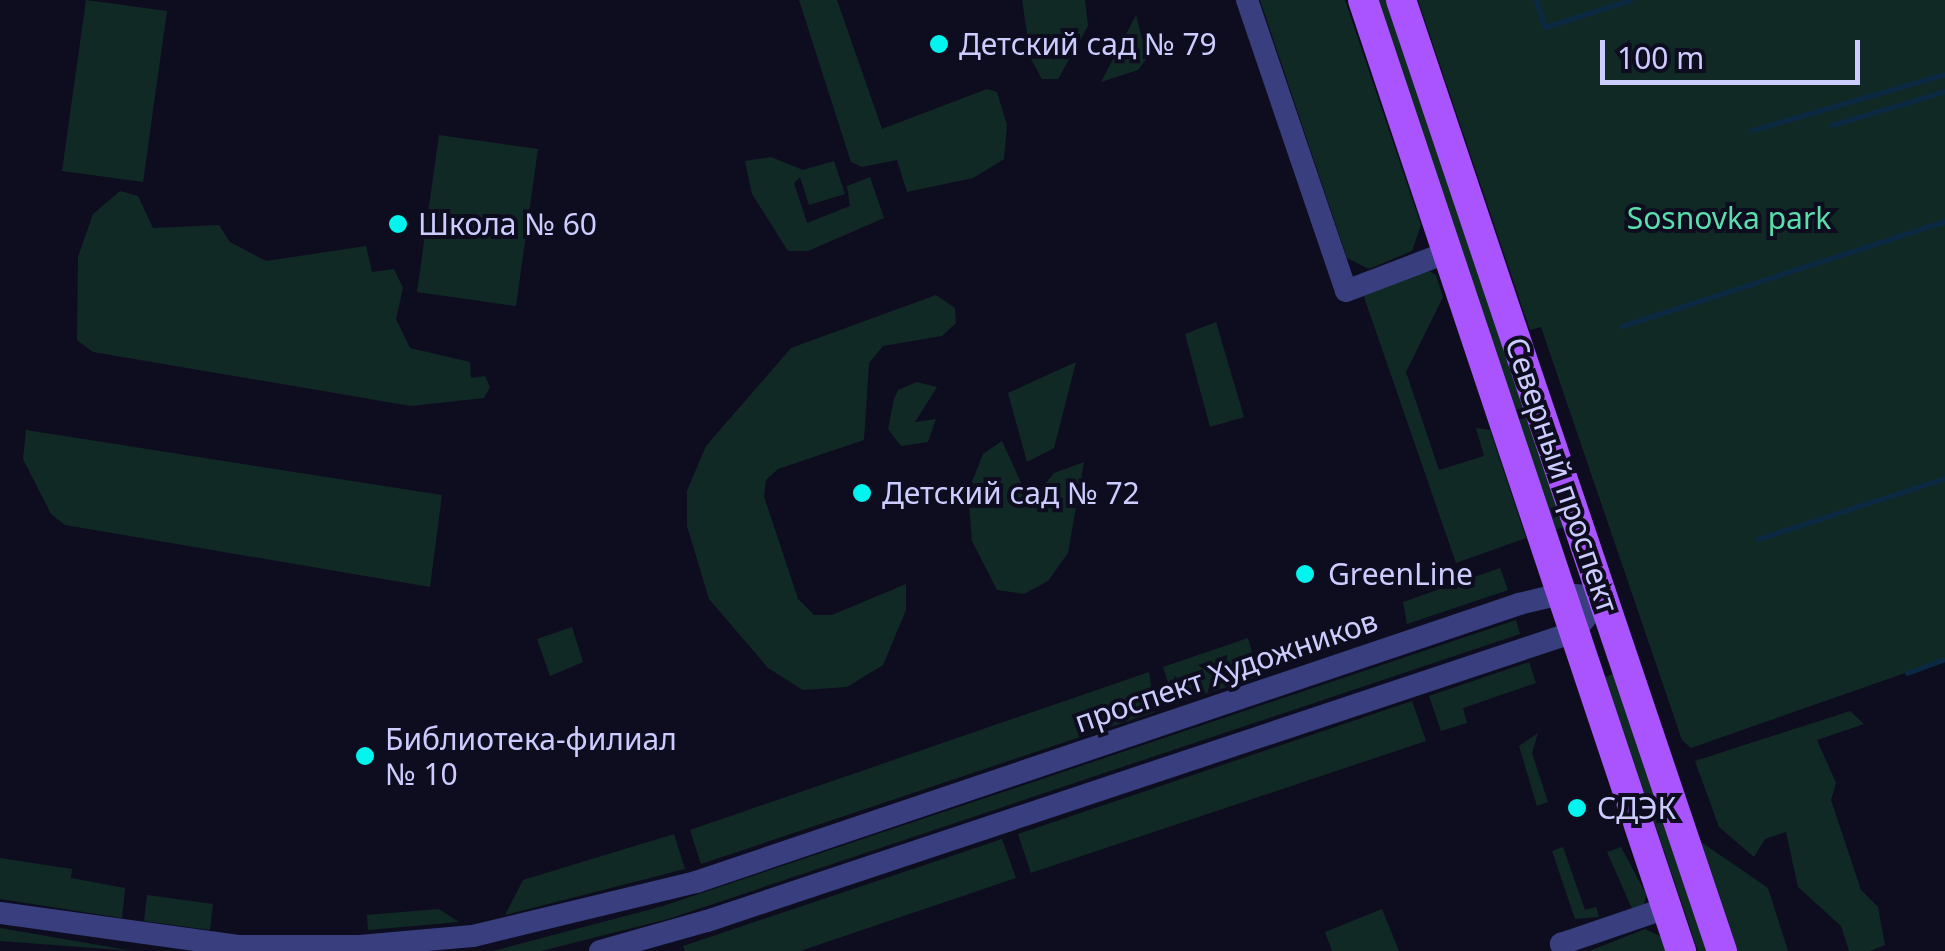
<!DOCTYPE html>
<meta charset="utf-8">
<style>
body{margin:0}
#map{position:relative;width:1945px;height:951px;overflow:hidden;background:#0e0d20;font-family:"Noto Sans",sans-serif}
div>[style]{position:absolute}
.green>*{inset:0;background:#102925}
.stream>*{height:5px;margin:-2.5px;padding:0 2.5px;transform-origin:2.5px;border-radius:2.5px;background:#0c2944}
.minor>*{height:22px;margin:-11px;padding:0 11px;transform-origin:11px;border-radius:11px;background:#383e7e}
.major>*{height:30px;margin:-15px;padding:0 15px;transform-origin:15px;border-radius:15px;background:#a954fe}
.dots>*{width:28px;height:28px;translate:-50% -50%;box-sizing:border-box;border:5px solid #0e0d20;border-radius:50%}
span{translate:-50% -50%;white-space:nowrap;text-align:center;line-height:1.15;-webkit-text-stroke:8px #0e0d20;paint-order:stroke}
.poi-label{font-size:30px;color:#ccf}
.left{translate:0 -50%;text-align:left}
.park-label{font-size:30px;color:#59deac}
.street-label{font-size:30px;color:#ccf}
.scale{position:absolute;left:1600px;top:40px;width:260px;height:45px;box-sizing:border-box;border:5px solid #ccf;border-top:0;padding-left:12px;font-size:30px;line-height:35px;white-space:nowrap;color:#ccf;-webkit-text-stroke:8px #0e0d20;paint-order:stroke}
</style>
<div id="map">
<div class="green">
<i style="clip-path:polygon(86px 0,167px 11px,143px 182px,62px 171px)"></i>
<i style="clip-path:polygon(799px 0,837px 0,882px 129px,987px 89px,997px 92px,1007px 125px,1004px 159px,973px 178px,907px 192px,897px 160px,862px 167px,851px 162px)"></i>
<i style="clip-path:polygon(1022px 0,1085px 0,1088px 26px,1058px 79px,1042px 79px,1031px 59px)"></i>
<i style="clip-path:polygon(1260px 0,1345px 0,1421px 225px,1412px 251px,1369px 269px,1347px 258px)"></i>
<i style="clip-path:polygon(1377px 0,1389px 0,1566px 526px,1555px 530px)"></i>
<i style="clip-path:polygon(1418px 0,1945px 0,1945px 659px,1691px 748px,1682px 740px,1541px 327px,1530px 330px)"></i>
<i style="clip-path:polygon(1136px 15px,1147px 58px,1138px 70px,1101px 82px)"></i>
<i style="clip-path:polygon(439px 135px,538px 149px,516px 306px,417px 292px)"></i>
<i style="clip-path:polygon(771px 157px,803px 170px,834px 161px,845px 194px,809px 205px,800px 177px,794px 183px,807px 223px,850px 206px,847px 186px,870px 177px,884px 218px,808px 251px,788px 251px,752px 194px,745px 161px)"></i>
<i style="clip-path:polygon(120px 191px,138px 196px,153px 228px,219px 225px,230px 242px,266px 261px,366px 246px,372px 272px,394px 269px,403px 288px,396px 319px,410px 348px,470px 362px,471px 378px,485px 376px,490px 387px,484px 398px,411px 406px,93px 352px,77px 340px,78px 257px,93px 214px)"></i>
<i style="clip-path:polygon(1424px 268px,1436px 275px,1443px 297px,1406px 372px,1439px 470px,1484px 456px,1476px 428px,1490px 430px,1526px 538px,1456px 563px,1363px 294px)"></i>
<i style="clip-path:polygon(936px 295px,955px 308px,956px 323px,942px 336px,883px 346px,869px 363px,864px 440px,778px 469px,766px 480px,764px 496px,798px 599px,814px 615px,832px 615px,906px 584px,906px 610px,883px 665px,847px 687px,803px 690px,768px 668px,709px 599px,687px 526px,687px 491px,706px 446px,791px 348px)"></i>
<i style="clip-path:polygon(1216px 322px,1244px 417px,1210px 427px,1185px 334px)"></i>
<i style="clip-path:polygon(1076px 362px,1054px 448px,1027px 462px,1008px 393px)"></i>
<i style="clip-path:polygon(917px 382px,937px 387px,915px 422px,936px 419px,928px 442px,901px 446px,888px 429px,894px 399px,898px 390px)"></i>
<i style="clip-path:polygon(26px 430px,442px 495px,430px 587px,65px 525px,51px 514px,23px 459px)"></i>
<i style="clip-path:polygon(1002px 441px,1030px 502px,1054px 473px,1084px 462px,1068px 553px,1048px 581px,1024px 594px,997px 590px,972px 541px,968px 492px,983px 454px)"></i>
<i style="clip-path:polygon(1500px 568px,1508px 590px,1407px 624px,1403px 602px)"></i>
<i style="clip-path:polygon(1516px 620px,1520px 634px,668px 919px,541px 951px,493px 951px,663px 906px)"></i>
<i style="clip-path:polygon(572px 627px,583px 662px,550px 676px,537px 639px)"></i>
<i style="clip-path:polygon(1248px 638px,1259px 676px,1175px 704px,1163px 667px)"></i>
<i style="clip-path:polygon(1529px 662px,1536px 683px,1463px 708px,1467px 723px,1441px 731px,1429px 696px)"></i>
<i style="clip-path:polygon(1149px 672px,1155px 712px,701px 864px,690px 830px)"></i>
<i style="clip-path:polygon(1613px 674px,1648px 765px,1710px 951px,1698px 951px,1605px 677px)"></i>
<i style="clip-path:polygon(1412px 701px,1426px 741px,1031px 873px,1018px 834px)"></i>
<i style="clip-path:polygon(1850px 711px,1864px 724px,1817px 740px,1836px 783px,1831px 800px,1861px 890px,1878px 907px,1885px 945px,1870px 951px,1849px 951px,1841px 926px,1798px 887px,1786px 832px,1765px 839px,1754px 857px,1719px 827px,1695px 761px)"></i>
<i style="clip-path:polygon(1538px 733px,1532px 753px,1548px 802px,1537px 806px,1519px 746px)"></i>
<i style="clip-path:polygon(674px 834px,685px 869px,505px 915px,523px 880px)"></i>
<i style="clip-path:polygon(1002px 839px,1016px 878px,800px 951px,685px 951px,683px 946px)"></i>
<i style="clip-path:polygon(1701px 842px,1768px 888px,1788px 951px,1738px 951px)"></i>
<i style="clip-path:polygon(1563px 847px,1585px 910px,1596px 907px,1599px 917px,1575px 919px,1552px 851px)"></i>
<i style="clip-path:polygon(1621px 847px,1646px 894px,1644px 906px,1633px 911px,1607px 852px)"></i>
<i style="clip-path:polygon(0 858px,72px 869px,71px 878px,125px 888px,122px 918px,0 899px)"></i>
<i style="clip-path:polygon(147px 895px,213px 904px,210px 930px,144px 921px)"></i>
<i style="clip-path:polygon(439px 909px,459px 922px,368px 930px,367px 915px)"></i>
<i style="clip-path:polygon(1382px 909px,1399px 951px,1332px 951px,1325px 932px)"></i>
<i style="clip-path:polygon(0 928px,133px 951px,135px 951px,0 941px)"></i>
<i style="clip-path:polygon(1645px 929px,1662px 937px,1666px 951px,1589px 951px)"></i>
</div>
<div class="stream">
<i style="left:1536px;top:0;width:28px;rotate:72deg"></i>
<i style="left:1545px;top:27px;width:89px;rotate:-17.6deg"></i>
<i style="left:1832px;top:125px;width:118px;rotate:-16.7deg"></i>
<i style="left:1752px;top:130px;width:201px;rotate:-16.2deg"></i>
<i style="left:1622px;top:326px;width:340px;rotate:-18deg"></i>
<i style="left:1758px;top:539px;width:197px;rotate:-18.1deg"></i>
<i style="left:1907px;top:673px;width:40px;rotate:-20.2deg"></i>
</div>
<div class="minor">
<i style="left:1247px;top:0;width:307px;rotate:71.2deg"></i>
<i style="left:1346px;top:291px;width:109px;rotate:-20.9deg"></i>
<i style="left:0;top:913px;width:240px;rotate:7.9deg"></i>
<i style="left:238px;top:946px;width:122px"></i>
<i style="left:360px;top:946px;width:113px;rotate:-5.1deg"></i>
<i style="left:473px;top:936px;width:229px;rotate:-13.6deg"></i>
<i style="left:696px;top:882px;width:869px;rotate:-18.66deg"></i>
<i style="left:1519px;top:604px;width:43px;rotate:-13.4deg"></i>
<i style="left:1561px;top:594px;width:42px;rotate:4.1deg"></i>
<i style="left:600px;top:951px;width:111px;rotate:-15.7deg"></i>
<i style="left:707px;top:921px;width:914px;rotate:-18.43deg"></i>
<i style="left:1574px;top:632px;width:45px;rotate:-50.4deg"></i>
<i style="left:1564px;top:951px;width:8px;rotate:-113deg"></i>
<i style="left:1561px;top:944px;width:111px;rotate:-18.9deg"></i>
</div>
<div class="major">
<i style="left:1363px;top:0;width:1003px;rotate:71.51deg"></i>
<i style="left:1401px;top:0;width:1004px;rotate:71.35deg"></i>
</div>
<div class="dots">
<i style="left:939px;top:44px;background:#02f4ee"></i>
<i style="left:398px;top:224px;background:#02f4ee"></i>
<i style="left:862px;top:493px;background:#02f4ee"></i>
<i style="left:1305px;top:574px;background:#02f4ee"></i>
<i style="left:365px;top:756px;background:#02f4ee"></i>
<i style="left:1577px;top:808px;background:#02f4ee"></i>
</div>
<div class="poi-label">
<span class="left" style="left:959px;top:44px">Детский сад № 79</span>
<span class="left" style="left:418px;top:224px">Школа № 60</span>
<span class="left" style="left:882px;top:493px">Детский сад № 72</span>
<span class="left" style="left:1328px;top:574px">GreenLine</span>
<span class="left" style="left:385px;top:756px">Библиотека-филиал<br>№ 10</span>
<span class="left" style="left:1597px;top:808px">СДЭК</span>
</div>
<div class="park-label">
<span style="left:1729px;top:218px">Sosnovka park</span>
</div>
<div class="street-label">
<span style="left:1562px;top:475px;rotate:71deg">Северный проспект</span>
<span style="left:1226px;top:671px;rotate:-19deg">проспект Художников</span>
</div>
<div class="scale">100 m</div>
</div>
